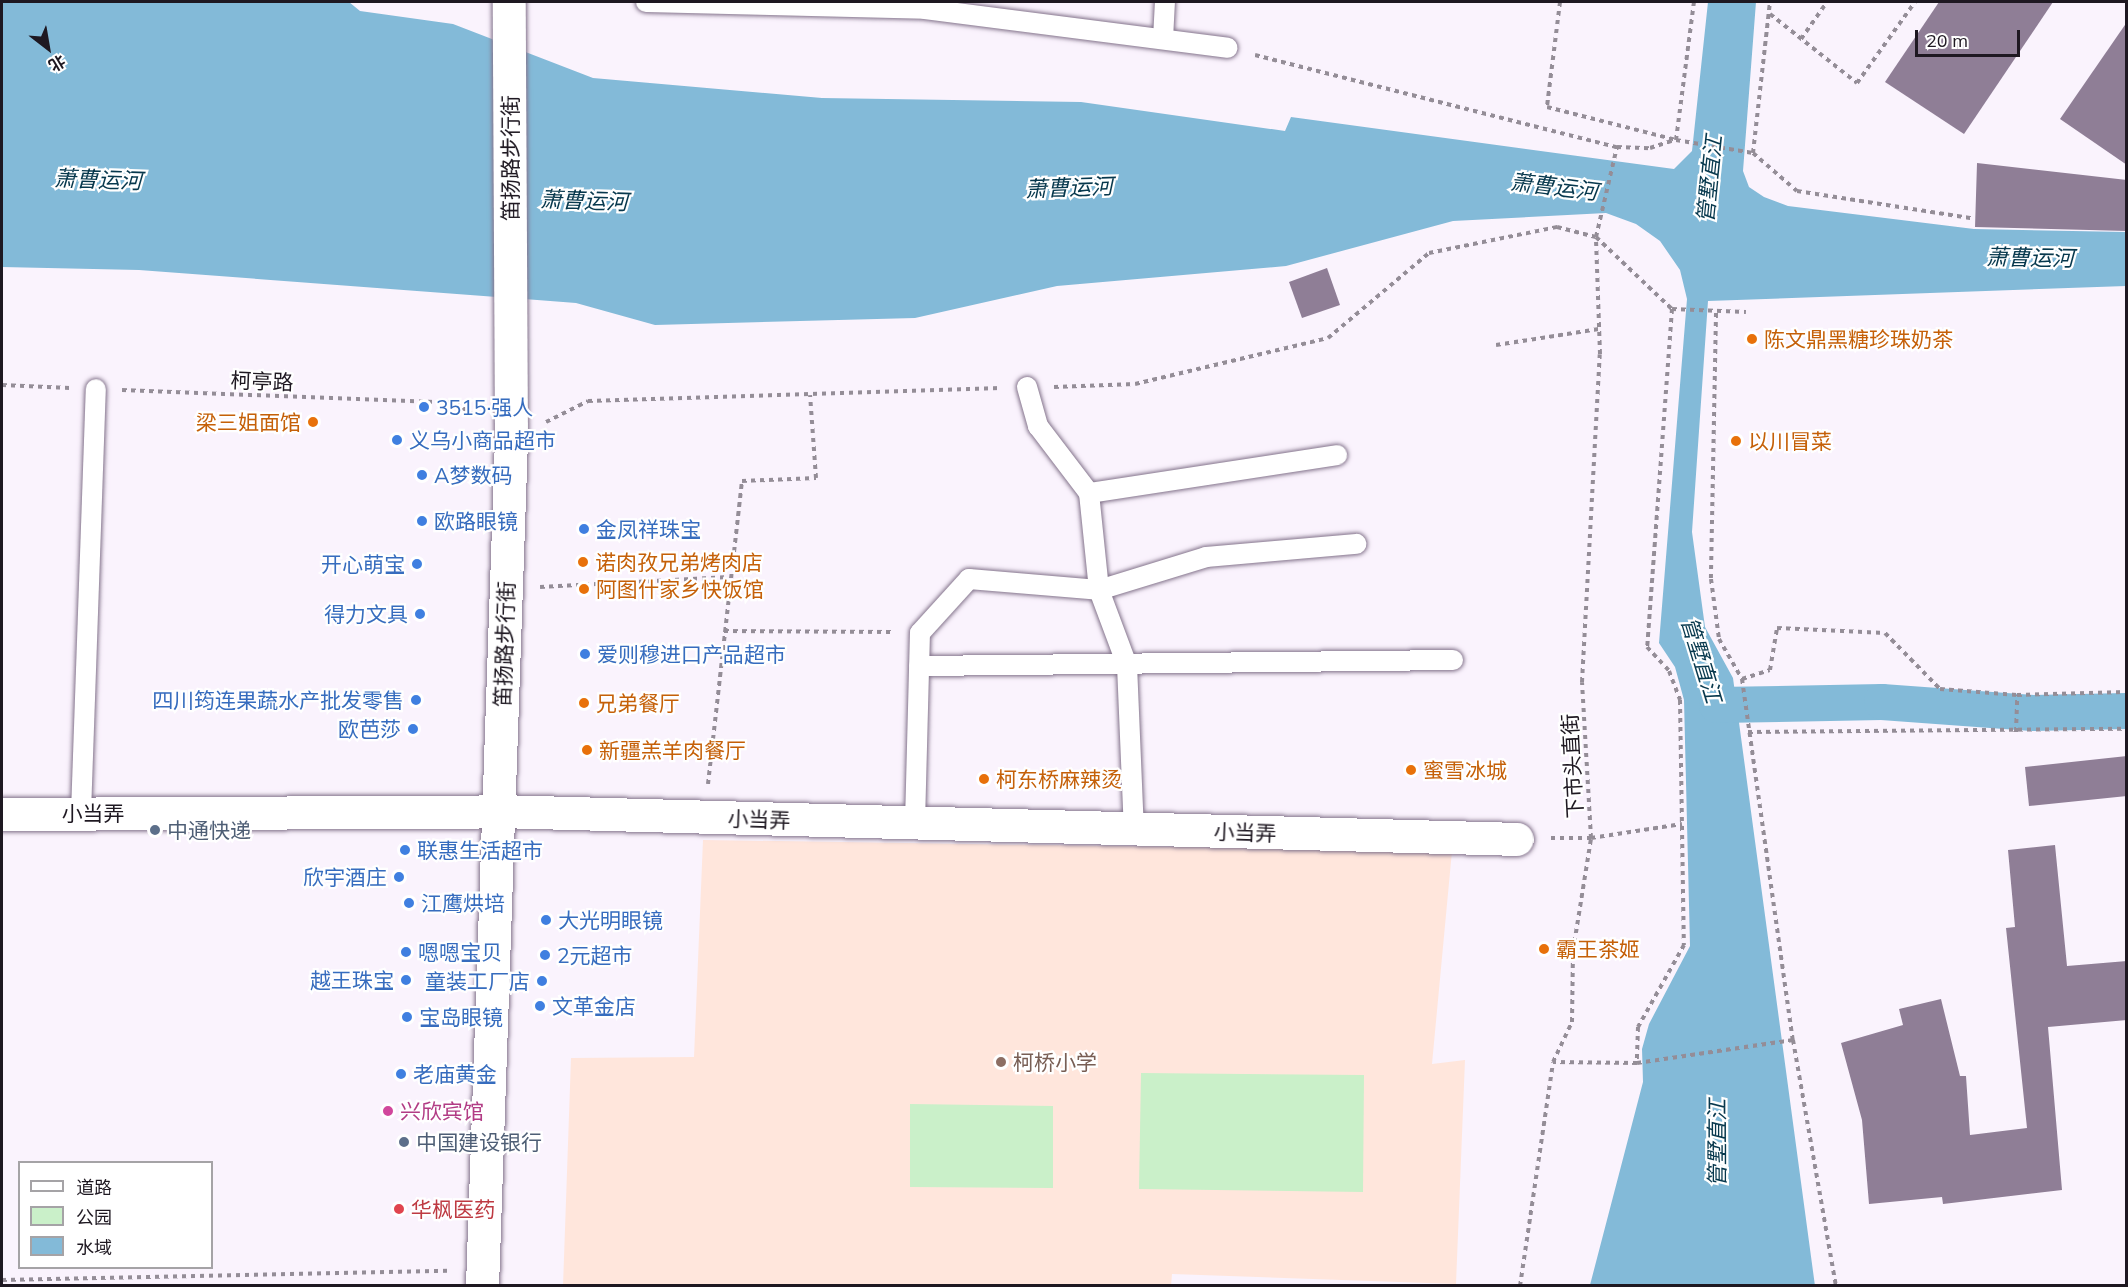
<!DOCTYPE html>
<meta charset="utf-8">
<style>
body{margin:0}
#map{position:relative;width:2128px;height:1287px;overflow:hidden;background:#faf3fd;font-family:Mulish,"Noto Sans SC",sans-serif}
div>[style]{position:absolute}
.education>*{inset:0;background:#ffe6dc}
.green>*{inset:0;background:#caf0c9}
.water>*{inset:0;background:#83bad8}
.canal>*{height:36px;margin:-18px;padding:0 18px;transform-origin:18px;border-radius:18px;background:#83bad8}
.building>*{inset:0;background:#8f7e96}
.path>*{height:4px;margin-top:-2px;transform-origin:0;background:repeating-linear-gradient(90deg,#948d97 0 4.5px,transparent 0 9px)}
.roads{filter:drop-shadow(0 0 2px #84748c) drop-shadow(0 0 2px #84748c)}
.lane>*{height:20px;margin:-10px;padding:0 10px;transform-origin:10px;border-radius:10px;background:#fff}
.street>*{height:33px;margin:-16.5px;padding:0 16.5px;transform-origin:16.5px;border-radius:16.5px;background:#fff}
.dots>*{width:16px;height:16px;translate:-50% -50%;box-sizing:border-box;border:3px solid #fff;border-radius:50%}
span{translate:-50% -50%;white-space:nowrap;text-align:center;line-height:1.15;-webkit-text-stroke:4.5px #fff;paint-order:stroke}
.street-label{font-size:21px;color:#1e1821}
.food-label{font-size:21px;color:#c56008}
.left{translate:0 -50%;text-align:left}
.right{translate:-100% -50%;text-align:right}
.shop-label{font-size:21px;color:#366cbe}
.service-label{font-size:21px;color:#4e5e75}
.education-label{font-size:21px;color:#785e54}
.hotel-label{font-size:21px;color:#b23c85}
.health-label{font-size:21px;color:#be3a42}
.water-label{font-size:22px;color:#07384d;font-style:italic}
.frame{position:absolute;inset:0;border:3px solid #1e1821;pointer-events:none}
.legend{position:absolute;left:18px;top:1161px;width:195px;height:108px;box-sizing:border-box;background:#fff;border:2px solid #a5a3a6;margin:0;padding:8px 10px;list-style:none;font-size:18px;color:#1e1821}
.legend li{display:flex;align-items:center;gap:12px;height:30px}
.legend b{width:30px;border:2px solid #a5a3a6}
.north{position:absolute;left:18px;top:18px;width:60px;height:60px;-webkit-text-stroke:4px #fff;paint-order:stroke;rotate:149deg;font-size:16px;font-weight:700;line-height:24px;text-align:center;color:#1e1821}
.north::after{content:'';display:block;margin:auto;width:21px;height:27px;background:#1e1821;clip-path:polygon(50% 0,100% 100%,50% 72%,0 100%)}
.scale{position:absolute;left:1915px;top:30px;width:105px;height:27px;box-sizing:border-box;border:3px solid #1e1821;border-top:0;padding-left:8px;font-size:18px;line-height:21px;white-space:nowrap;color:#1e1821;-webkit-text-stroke:4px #fff;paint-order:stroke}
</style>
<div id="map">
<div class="education">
<i style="clip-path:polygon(703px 840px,1452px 851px,1432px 1064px,1465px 1060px,1456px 1284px,1172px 1274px,1171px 1286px,563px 1286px,571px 1058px,694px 1057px)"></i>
</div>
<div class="green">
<i style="clip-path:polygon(1141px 1073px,1364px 1075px,1363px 1192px,1139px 1189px)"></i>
<i style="clip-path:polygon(910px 1104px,1053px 1106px,1053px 1188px,910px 1187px)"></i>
</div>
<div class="water">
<i style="clip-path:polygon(2px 2px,349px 2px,360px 11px,453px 24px,593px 78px,822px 98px,1081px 102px,1285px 131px,1291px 117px,1674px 169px,1692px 151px,1708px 2px,1756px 2px,1743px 171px,1749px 187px,1764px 197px,1788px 206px,1974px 229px,2126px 232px,2126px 286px,1708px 301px,1692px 532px,1705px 627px,1733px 678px,1815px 1286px,1590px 1285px,1643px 1082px,1642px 1049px,1649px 1024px,1690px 946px,1684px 700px,1675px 667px,1659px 643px,1687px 299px,1680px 270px,1660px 241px,1636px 224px,1606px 213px,1453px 221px,1286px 266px,1057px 286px,915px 318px,655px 325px,576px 303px,139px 270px,2px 267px)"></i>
</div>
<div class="canal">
<i style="left:1717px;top:705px;width:165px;rotate:-1deg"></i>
<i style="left:1882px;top:702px;width:151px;rotate:4.2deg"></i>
<i style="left:2033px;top:713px;width:93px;rotate:-1.2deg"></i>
</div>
<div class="building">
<i style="clip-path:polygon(1939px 2px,2053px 2px,1964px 134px,1885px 82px)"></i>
<i style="clip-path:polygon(2127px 22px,2127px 165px,2060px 119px)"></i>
<i style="clip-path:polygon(1977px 163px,2127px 180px,2127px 231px,1975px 227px)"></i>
<i style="clip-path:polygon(1327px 268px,1340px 305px,1302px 318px,1289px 282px)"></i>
<i style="clip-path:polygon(2127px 756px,2127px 796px,2029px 806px,2025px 767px)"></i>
<i style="clip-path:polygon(2055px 845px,2067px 966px,2127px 961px,2127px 1020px,2048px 1027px,2062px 1190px,1943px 1204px,1942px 1197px,1869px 1204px,1862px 1120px,1841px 1043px,1903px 1025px,1899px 1009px,1941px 999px,1960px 1076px,1966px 1076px,1970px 1135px,2027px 1128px,2006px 928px,2015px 927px,2008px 850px)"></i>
</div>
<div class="path">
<i style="left:1560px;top:2px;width:106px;rotate:97.1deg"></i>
<i style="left:1547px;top:107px;width:133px;rotate:14.3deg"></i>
<i style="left:1676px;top:140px;width:78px;rotate:9.6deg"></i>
<i style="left:1753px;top:153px;width:58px;rotate:40.8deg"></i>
<i style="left:1797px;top:191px;width:180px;rotate:8.9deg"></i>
<i style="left:1770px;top:14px;width:111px;rotate:38.4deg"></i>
<i style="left:1857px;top:83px;width:100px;rotate:-54.4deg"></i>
<i style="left:1801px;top:39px;width:45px;rotate:-54.9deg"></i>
<i style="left:1255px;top:55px;width:374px;rotate:14.3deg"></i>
<i style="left:1617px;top:147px;width:33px;rotate:2deg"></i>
<i style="left:1650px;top:148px;width:26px;rotate:-18deg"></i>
<i style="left:1676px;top:140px;width:139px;rotate:-82.6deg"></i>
<i style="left:1753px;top:153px;width:152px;rotate:-83.6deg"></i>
<i style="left:1672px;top:309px;width:74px;rotate:2.3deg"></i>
<i style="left:1716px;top:313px;width:266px;rotate:91.1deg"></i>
<i style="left:1711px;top:579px;width:61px;rotate:82.4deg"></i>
<i style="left:1719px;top:639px;width:46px;rotate:60.1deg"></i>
<i style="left:1742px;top:679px;width:365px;rotate:82deg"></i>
<i style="left:1793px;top:1040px;width:250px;rotate:80.1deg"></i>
<i style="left:1496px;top:345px;width:104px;rotate:-8.8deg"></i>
<i style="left:2px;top:385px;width:68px;rotate:2.5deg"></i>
<i style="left:1054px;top:387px;width:81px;rotate:-2.1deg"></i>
<i style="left:1135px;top:384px;width:198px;rotate:-13.4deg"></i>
<i style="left:1328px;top:338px;width:132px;rotate:-40.1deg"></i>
<i style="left:1429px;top:253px;width:131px;rotate:-11.5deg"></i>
<i style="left:1557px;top:227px;width:40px;rotate:14.4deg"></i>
<i style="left:1596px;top:237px;width:105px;rotate:43.5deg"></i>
<i style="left:1672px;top:309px;width:339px;rotate:94.2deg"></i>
<i style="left:1647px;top:647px;width:33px;rotate:47deg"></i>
<i style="left:1669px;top:671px;width:31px;rotate:69deg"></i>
<i style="left:1680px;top:700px;width:245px;rotate:89.1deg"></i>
<i style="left:1684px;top:945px;width:94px;rotate:119.3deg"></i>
<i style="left:1638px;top:1027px;width:36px;rotate:92deg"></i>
<i style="left:1637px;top:1063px;width:84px;rotate:-179.3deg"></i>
<i style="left:122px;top:390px;width:333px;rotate:2.2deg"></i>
<i style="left:455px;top:403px;width:26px;rotate:32deg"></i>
<i style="left:546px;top:422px;width:47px;rotate:-26.6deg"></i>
<i style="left:588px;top:401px;width:413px;rotate:-1.8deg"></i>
<i style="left:540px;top:587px;width:189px;rotate:-3deg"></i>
<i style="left:724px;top:631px;width:168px;rotate:0.3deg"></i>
<i style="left:1742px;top:679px;width:29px;rotate:-18deg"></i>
<i style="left:1770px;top:670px;width:43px;rotate:-80.5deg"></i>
<i style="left:1777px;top:628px;width:108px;rotate:2.7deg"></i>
<i style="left:1885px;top:633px;width:78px;rotate:45.5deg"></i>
<i style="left:1940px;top:689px;width:77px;rotate:4.5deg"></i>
<i style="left:2017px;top:695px;width:109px;rotate:-1.6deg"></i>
<i style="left:1748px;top:732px;width:378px;rotate:-0.5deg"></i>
<i style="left:2016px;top:732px;width:37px;rotate:-88deg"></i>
<i style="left:708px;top:784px;width:305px;rotate:-83.6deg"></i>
<i style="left:742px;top:481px;width:74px;rotate:-2.3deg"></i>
<i style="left:816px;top:478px;width:83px;rotate:-94.1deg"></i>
<i style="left:1551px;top:838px;width:40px"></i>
<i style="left:1591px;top:838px;width:92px;rotate:-8.7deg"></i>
<i style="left:1637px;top:1063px;width:158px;rotate:-8.4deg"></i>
<i style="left:2px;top:1280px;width:446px;rotate:-1.2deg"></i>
<i style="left:1520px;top:1286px;width:226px;rotate:-81.6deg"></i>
<i style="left:1553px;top:1062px;width:44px;rotate:-64.6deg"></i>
<i style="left:1572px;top:1022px;width:71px;rotate:-89.2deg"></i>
<i style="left:1573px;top:951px;width:114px;rotate:-80.9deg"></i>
<i style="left:1591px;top:838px;width:156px;rotate:-93.3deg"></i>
<i style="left:1582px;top:682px;width:328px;rotate:-86.9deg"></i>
<i style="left:1600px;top:354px;width:117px;rotate:-92deg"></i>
<i style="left:1596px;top:237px;width:92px;rotate:-76.9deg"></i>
</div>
<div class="roads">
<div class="lane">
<i style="left:646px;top:2px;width:279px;rotate:1.4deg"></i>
<i style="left:925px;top:9px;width:305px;rotate:7.3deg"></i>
<i style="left:1163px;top:39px;width:37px;rotate:-87deg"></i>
<i style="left:1027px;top:387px;width:41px;rotate:74.2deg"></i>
<i style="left:1038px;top:426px;width:84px;rotate:52.7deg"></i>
<i style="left:1089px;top:493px;width:98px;rotate:84.1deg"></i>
<i style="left:1099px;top:590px;width:80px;rotate:69.5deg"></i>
<i style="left:1127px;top:665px;width:164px;rotate:87.6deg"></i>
<i style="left:1089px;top:493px;width:251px;rotate:-8.7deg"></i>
<i style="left:919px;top:666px;width:534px;rotate:-0.64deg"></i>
<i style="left:81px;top:813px;width:424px;rotate:-88deg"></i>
<i style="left:915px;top:823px;width:190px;rotate:-88.5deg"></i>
<i style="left:920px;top:633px;width:73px;rotate:-47.8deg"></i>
<i style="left:969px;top:579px;width:130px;rotate:4.8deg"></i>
<i style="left:1099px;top:590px;width:112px;rotate:-17.1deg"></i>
<i style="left:1206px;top:557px;width:151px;rotate:-5deg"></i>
</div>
<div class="street">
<i style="left:2px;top:814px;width:496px;rotate:-0.3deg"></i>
<i style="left:498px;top:811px;width:1019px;rotate:1.57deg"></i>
<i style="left:482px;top:1286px;width:847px;rotate:-88.04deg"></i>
<i style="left:511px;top:439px;width:437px;rotate:-90.3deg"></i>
</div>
</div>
<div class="dots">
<i style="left:1752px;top:339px;background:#e8710a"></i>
<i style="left:424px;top:407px;background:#3f7fe0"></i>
<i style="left:313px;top:422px;background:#e8710a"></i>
<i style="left:397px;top:440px;background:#3f7fe0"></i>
<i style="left:1736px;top:441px;background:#e8710a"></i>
<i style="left:422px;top:475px;background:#3f7fe0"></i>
<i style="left:422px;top:521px;background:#3f7fe0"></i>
<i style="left:584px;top:529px;background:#3f7fe0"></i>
<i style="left:583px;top:562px;background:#e8710a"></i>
<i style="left:417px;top:564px;background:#3f7fe0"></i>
<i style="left:584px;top:589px;background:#e8710a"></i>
<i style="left:420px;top:614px;background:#3f7fe0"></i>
<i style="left:585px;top:654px;background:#3f7fe0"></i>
<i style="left:416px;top:700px;background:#3f7fe0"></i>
<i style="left:584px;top:703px;background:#e8710a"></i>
<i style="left:413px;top:729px;background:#3f7fe0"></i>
<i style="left:587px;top:750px;background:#e8710a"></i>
<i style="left:1411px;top:770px;background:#e8710a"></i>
<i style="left:984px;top:779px;background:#e8710a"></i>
<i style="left:155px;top:830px;background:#5c6f8a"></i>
<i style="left:405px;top:850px;background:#3f7fe0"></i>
<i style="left:399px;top:877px;background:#3f7fe0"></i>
<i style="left:409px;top:903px;background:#3f7fe0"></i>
<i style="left:546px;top:920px;background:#3f7fe0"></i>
<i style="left:1544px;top:949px;background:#e8710a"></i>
<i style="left:406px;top:952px;background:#3f7fe0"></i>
<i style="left:545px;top:955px;background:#3f7fe0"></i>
<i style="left:406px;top:980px;background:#3f7fe0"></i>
<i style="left:542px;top:981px;background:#3f7fe0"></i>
<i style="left:540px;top:1006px;background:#3f7fe0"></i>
<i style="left:407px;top:1017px;background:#3f7fe0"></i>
<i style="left:1001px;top:1062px;background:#8d6e63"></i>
<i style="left:401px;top:1074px;background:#3f7fe0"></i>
<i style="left:388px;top:1111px;background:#d1479c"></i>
<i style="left:404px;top:1142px;background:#5c6f8a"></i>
<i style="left:399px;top:1209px;background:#e0444e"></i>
</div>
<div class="street-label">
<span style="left:510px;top:158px;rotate:-90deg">笛扬路步行街</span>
<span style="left:262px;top:381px;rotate:2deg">柯亭路</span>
<span style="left:504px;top:644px;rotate:-88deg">笛扬路步行街</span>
<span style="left:1572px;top:766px;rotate:-93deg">下市头直街</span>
<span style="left:93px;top:813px">小当弄</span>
<span style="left:759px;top:819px;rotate:2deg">小当弄</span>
<span style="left:1245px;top:832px;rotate:2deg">小当弄</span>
</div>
<div class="food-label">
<span class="left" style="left:1764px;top:339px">陈文鼎黑糖珍珠奶茶</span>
<span class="right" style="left:301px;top:422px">梁三姐面馆</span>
<span class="left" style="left:1748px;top:441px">以川冒菜</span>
<span class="left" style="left:595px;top:562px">诺肉孜兄弟烤肉店</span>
<span class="left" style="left:596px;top:589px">阿图什家乡快饭馆</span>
<span class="left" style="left:596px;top:703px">兄弟餐厅</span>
<span class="left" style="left:599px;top:750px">新疆羔羊肉餐厅</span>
<span class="left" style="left:1423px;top:770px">蜜雪冰城</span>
<span class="left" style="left:996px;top:779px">柯东桥麻辣烫</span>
<span class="left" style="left:1556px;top:949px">霸王茶姬</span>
</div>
<div class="shop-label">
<span class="left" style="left:436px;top:407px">3515·强人</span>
<span class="left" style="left:409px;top:440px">义乌小商品超市</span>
<span class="left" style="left:434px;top:475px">A梦数码</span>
<span class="left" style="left:434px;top:521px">欧路眼镜</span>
<span class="left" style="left:596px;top:529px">金凤祥珠宝</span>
<span class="right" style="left:405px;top:564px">开心萌宝</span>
<span class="right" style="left:408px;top:614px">得力文具</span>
<span class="left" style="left:597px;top:654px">爱则穆进口产品超市</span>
<span class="right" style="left:404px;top:700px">四川筠连果蔬水产批发零售</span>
<span class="right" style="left:401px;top:729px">欧芭莎</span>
<span class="left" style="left:417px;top:850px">联惠生活超市</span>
<span class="right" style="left:387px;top:877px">欣宇酒庄</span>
<span class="left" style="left:421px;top:903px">江鹰烘培</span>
<span class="left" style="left:558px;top:920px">大光明眼镜</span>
<span class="left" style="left:418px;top:952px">嗯嗯宝贝</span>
<span class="left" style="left:557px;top:955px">2元超市</span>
<span class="right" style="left:394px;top:980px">越王珠宝</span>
<span class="right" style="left:530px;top:981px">童装工厂店</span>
<span class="left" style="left:552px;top:1006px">文革金店</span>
<span class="left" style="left:419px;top:1017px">宝岛眼镜</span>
<span class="left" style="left:413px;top:1074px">老庙黄金</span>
</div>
<div class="service-label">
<span class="left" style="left:167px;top:830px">中通快递</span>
<span class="left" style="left:416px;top:1142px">中国建设银行</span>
</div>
<div class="education-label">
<span class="left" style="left:1013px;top:1062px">柯桥小学</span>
</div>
<div class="hotel-label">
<span class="left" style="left:400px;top:1111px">兴欣宾馆</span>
</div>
<div class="health-label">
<span class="left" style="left:411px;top:1209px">华枫医药</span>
</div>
<div class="water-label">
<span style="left:1710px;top:179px;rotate:-84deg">管墅直江</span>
<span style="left:98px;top:180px;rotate:2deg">萧曹运河</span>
<span style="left:1554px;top:187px;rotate:7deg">萧曹运河</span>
<span style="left:1069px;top:188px;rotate:-2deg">萧曹运河</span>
<span style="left:584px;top:201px;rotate:2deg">萧曹运河</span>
<span style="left:2030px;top:258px;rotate:1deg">萧曹运河</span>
<span style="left:1701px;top:660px;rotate:73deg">管墅直江</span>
<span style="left:1718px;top:1143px;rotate:-90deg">管墅直江</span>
</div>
<div class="frame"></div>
<ul class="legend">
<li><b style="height:8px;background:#fff"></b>道路</li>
<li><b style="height:16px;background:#caf0c9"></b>公园</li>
<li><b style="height:16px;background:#83bad8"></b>水域</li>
</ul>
<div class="north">北</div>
<div class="scale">20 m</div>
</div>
